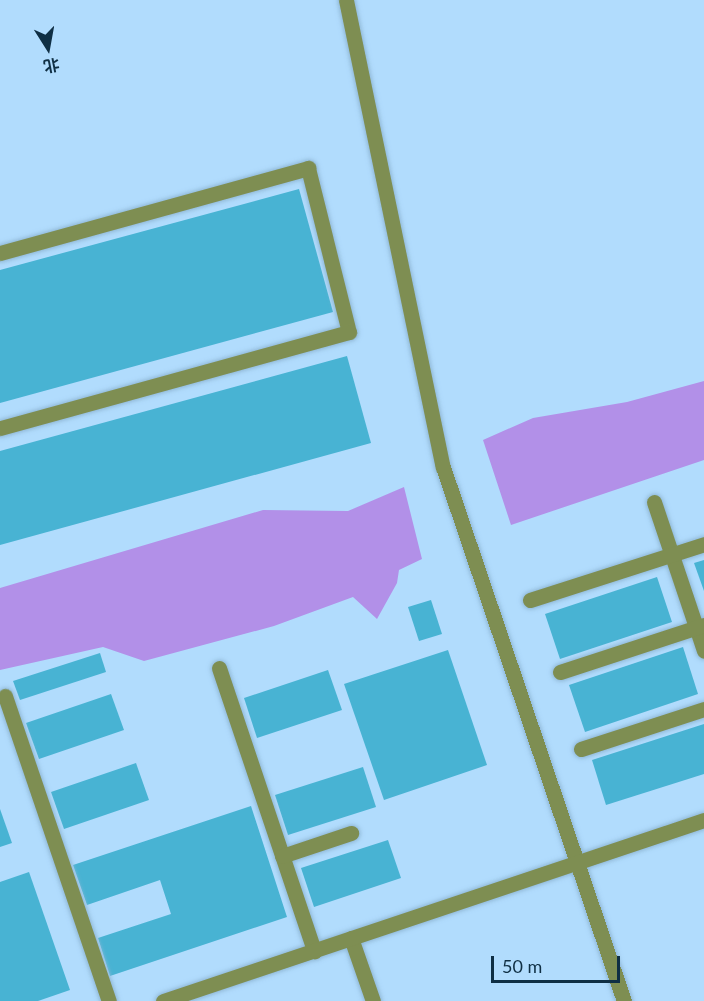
<!DOCTYPE html>
<meta charset="utf-8">
<style>
body{margin:0}
#map{position:relative;width:704px;height:1001px;overflow:hidden;background:#b1dcfd;font-family:Lato,"Noto Sans SC",sans-serif}
div>[style]{position:absolute}
.water>*{inset:0;background:#b290e8}
.building>*{inset:0;background:#48b3d3}
.roads{filter:drop-shadow(0 0 2px #91b9d8) drop-shadow(0 0 2px #91b9d8)}
.minor>*{height:15px;margin:-7.5px;padding:0 7.5px;transform-origin:7.5px;border-radius:7.5px;background:#7e8e52}
span{translate:-50% -50%;white-space:nowrap;text-align:center;line-height:1.15;-webkit-text-stroke:6px #b1dcfd;paint-order:stroke}
.north{position:absolute;left:18px;top:18px;width:60px;height:60px;-webkit-text-stroke:4px #b1dcfd;paint-order:stroke;rotate:169deg;font-size:16px;font-weight:700;line-height:24px;text-align:center;color:#0f2f44}
.north::after{content:'';display:block;margin:auto;width:21px;height:27px;background:#0f2f44;clip-path:polygon(50% 0,100% 100%,50% 72%,0 100%)}
.scale{position:absolute;left:491px;top:956px;width:129px;height:27px;box-sizing:border-box;border:3px solid #0f2f44;border-top:0;padding-left:8px;font-size:18px;line-height:21px;white-space:nowrap;color:#0f2f44;-webkit-text-stroke:4px #b1dcfd;paint-order:stroke}
</style>
<div id="map">
<div class="water">
<i style="clip-path:polygon(704px 381px,704px 460px,511px 525px,483px 440px,533px 418px,627px 402px)"></i>
<i style="clip-path:polygon(404px 487px,422px 559px,399px 570px,397px 583px,377px 619px,353px 597px,274px 626px,144px 661px,103px 647px,0 670px,0 588px,263px 510px,348px 511px)"></i>
</div>
<div class="building">
<i style="clip-path:polygon(299px 189px,333px 312px,0 403px,0 270px)"></i>
<i style="clip-path:polygon(347px 356px,371px 443px,0 545px,0 451px)"></i>
<i style="clip-path:polygon(704px 560px,704px 591px,694px 563px)"></i>
<i style="clip-path:polygon(657px 577px,672px 622px,560px 659px,545px 614px)"></i>
<i style="clip-path:polygon(431px 600px,442px 634px,419px 641px,408px 607px)"></i>
<i style="clip-path:polygon(683px 647px,698px 694px,585px 732px,569px 685px)"></i>
<i style="clip-path:polygon(448px 650px,487px 765px,384px 800px,344px 684px)"></i>
<i style="clip-path:polygon(100px 653px,106px 672px,20px 700px,13px 681px)"></i>
<i style="clip-path:polygon(328px 670px,342px 710px,257px 738px,244px 698px)"></i>
<i style="clip-path:polygon(111px 694px,124px 730px,39px 759px,26px 723px)"></i>
<i style="clip-path:polygon(704px 724px,704px 774px,606px 805px,592px 760px)"></i>
<i style="clip-path:polygon(136px 763px,149px 800px,64px 829px,51px 792px)"></i>
<i style="clip-path:polygon(363px 767px,376px 807px,288px 835px,275px 795px)"></i>
<i style="clip-path:polygon(251px 806px,287px 917px,110px 976px,98px 938px,171px 914px,160px 880px,87px 905px,73px 865px)"></i>
<i style="clip-path:polygon(0 809px,12px 843px,0 847px)"></i>
<i style="clip-path:polygon(388px 840px,401px 878px,314px 907px,301px 868px)"></i>
<i style="clip-path:polygon(29px 872px,70px 990px,38px 1001px,0 1001px,0 882px)"></i>
</div>
<div class="roads">
<div class="minor">
<i style="left:346px;top:0;width:477px;rotate:78.3deg"></i>
<i style="left:443px;top:467px;width:564px;rotate:71.28deg"></i>
<i style="left:0;top:253px;width:320px;rotate:-15.4deg"></i>
<i style="left:308px;top:168px;width:169px;rotate:76deg"></i>
<i style="left:349px;top:332px;width:362px;rotate:164.6deg"></i>
<i style="left:654px;top:502px;width:157px;rotate:71.4deg"></i>
<i style="left:530px;top:600px;width:183px;rotate:-17.8deg"></i>
<i style="left:219px;top:668px;width:299px;rotate:71.4deg"></i>
<i style="left:560px;top:672px;width:151px;rotate:-18.1deg"></i>
<i style="left:5px;top:696px;width:322px;rotate:71.2deg"></i>
<i style="left:581px;top:749px;width:129px;rotate:-18deg"></i>
<i style="left:282px;top:856px;width:73px;rotate:-18.4deg"></i>
<i style="left:351px;top:938px;width:67px;rotate:70.8deg"></i>
<i style="left:163px;top:1001px;width:570px;rotate:-18.5deg"></i>
</div>
</div>
<div class="north">北</div>
<div class="scale">50 m</div>
</div>
